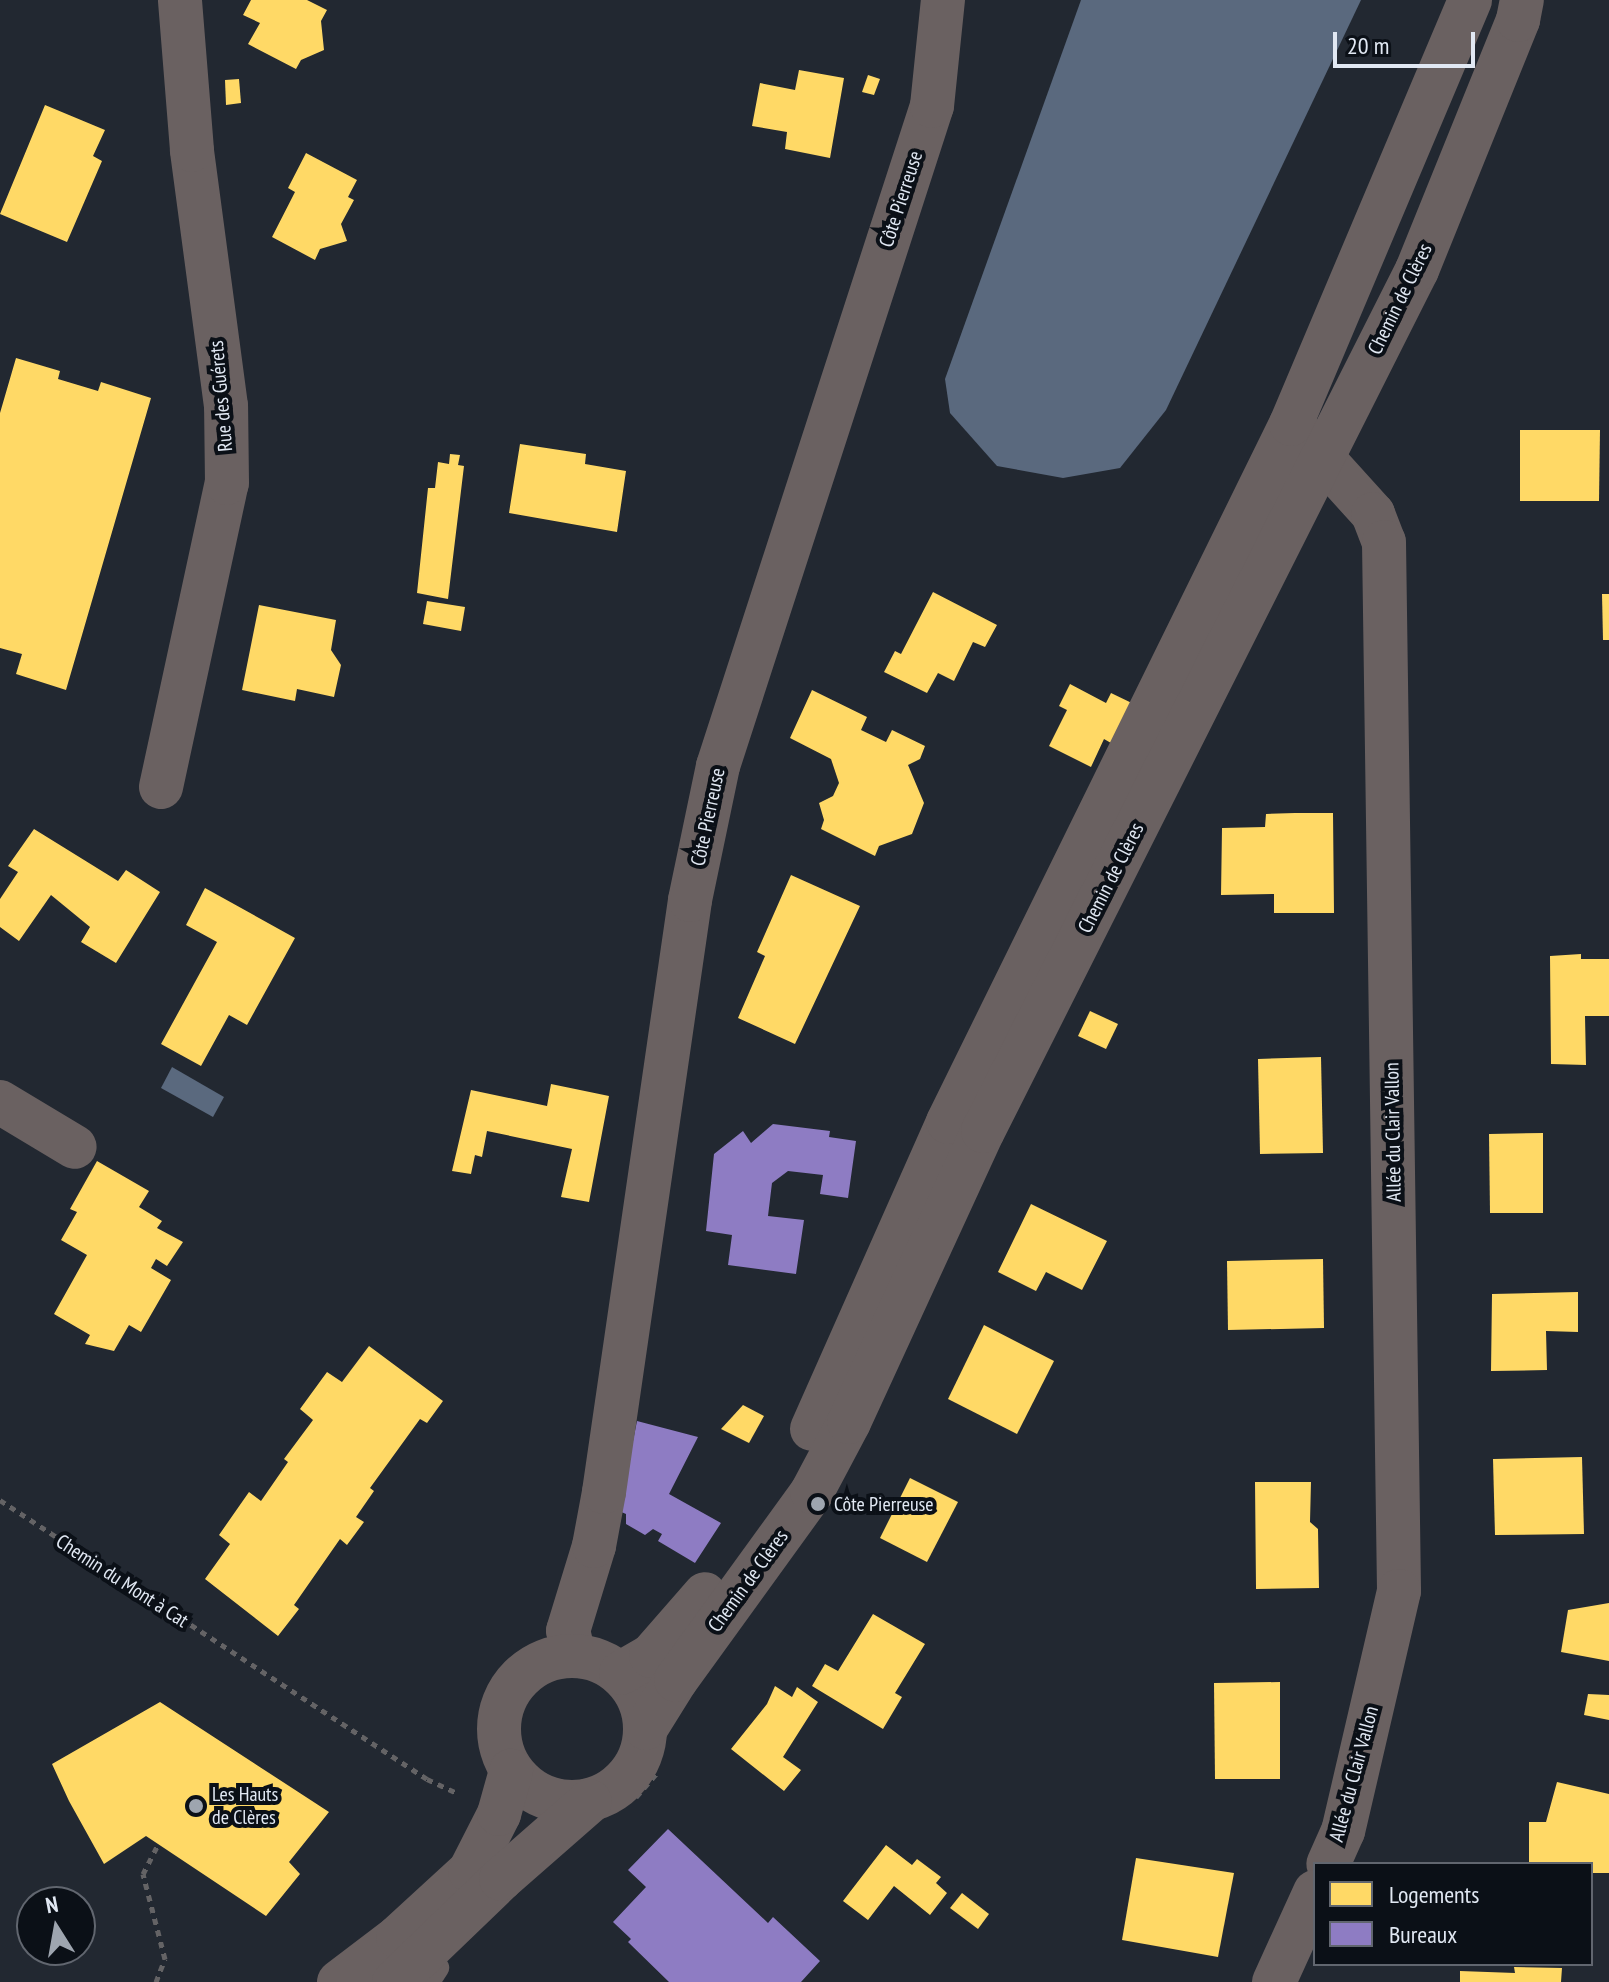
<!DOCTYPE html>
<meta charset="utf-8">
<style>
body{margin:0}
#map{position:relative;width:1609px;height:1982px;overflow:hidden;background:#222831;font-family:"PT Sans Narrow",sans-serif}
div>[style]{position:absolute}
.water>*{inset:0;background:#5a697e}
.homes>*{inset:0;background:#ffd966}
.offices>*{inset:0;background:#8e7cc3}
.path>*{height:5px;margin-top:-2.5px;transform-origin:0;background:repeating-linear-gradient(90deg,#646365 0 6px,transparent 0 12px)}
.service>*{height:22px;margin:-11px;padding:0 11px;transform-origin:11px;border-radius:11px;background:#6a6161}
.minor>*{height:44px;margin:-22px;padding:0 22px;transform-origin:22px;border-radius:22px;background:#6a6161}
.tertiary>*{height:44px;margin:-22px;padding:0 22px;transform-origin:22px;border-radius:22px;background:#6a6161}
.tertiary>.ring{margin:-22px;padding:0;box-sizing:content-box;background:none;border:44px solid #6a6161;border-radius:50%}
.dots>*{width:22px;height:22px;translate:-50% -50%;box-sizing:border-box;border:4px solid #0b1017;border-radius:50%}
span{translate:-50% -50%;white-space:nowrap;text-align:center;line-height:1.15;-webkit-text-stroke:8px #0b1017;paint-order:stroke}
.street-label{font-size:20px;color:#e1e8f3}
.poi-label{font-size:20px;color:#e1e8f3}
.left{translate:0 -50%;text-align:left}
.legend{position:absolute;left:1313px;top:1862px;width:280px;height:104px;box-sizing:border-box;background:#0b1017;border:2px solid #61666f;margin:0;padding:10px 14px;list-style:none;font-size:24px;color:#e1e8f3}
.legend li{display:flex;align-items:center;gap:16px;height:40px}
.legend b{width:40px;border:2px solid #61666f}
.north{position:absolute;left:16px;top:1886px;width:80px;height:80px;box-sizing:border-box;background:#0b1017;border:2px solid #61666f;border-radius:50%;rotate:349deg;font-size:22px;font-weight:700;line-height:32px;text-align:center;color:#e1e8f3}
.north::after{content:'';display:block;margin:auto;width:28px;height:36px;background:#9ea5af;clip-path:polygon(50% 0,100% 100%,50% 72%,0 100%)}
.scale{position:absolute;left:1333px;top:32px;width:142px;height:36px;box-sizing:border-box;border:4px solid #e1e8f3;border-top:0;padding-left:10px;font-size:24px;line-height:28px;white-space:nowrap;color:#e1e8f3;-webkit-text-stroke:6px #0b1017;paint-order:stroke}
</style>
<div id="map">
<div class="water">
<i style="clip-path:polygon(1081px 0,1361px 0,1166px 410px,1120px 468px,1063px 478px,997px 466px,950px 413px,945px 379px)"></i>
<i style="clip-path:polygon(172px 1067px,224px 1097px,213px 1117px,161px 1088px)"></i>
</div>
<div class="homes">
<i style="clip-path:polygon(251px 0,307px 0,327px 10px,321px 21px,324px 50px,301px 60px,296px 69px,248px 44px,260px 23px,243px 15px)"></i>
<i style="clip-path:polygon(799px 70px,844px 78px,830px 158px,785px 149px,787px 132px,752px 126px,760px 83px,795px 90px)"></i>
<i style="clip-path:polygon(868px 75px,880px 79px,874px 95px,862px 92px)"></i>
<i style="clip-path:polygon(239px 79px,241px 103px,226px 105px,225px 80px)"></i>
<i style="clip-path:polygon(45px 105px,105px 130px,93px 156px,102px 161px,67px 242px,0 214px)"></i>
<i style="clip-path:polygon(306px 153px,357px 180px,348px 197px,354px 200px,341px 224px,347px 241px,320px 249px,315px 260px,272px 237px,295px 192px,288px 188px)"></i>
<i style="clip-path:polygon(16px 358px,60px 371px,58px 379px,98px 391px,101px 382px,151px 398px,66px 690px,16px 674px,22px 654px,0 648px,0 413px)"></i>
<i style="clip-path:polygon(1520px 430px,1600px 430px,1599px 501px,1520px 501px)"></i>
<i style="clip-path:polygon(520px 444px,586px 454px,585px 464px,626px 471px,617px 532px,509px 513px)"></i>
<i style="clip-path:polygon(450px 454px,460px 455px,458px 465px,464px 466px,448px 599px,417px 593px,428px 488px,435px 488px,438px 462px,449px 464px)"></i>
<i style="clip-path:polygon(933px 592px,997px 625px,985px 647px,973px 642px,954px 681px,938px 673px,927px 693px,884px 672px,895px 651px,901px 654px)"></i>
<i style="clip-path:polygon(1602px 594px,1609px 594px,1609px 640px,1603px 640px)"></i>
<i style="clip-path:polygon(427px 601px,465px 607px,461px 631px,423px 624px)"></i>
<i style="clip-path:polygon(259px 605px,336px 620px,331px 650px,341px 665px,334px 697px,297px 689px,295px 701px,242px 690px)"></i>
<i style="clip-path:polygon(1070px 684px,1106px 703px,1111px 693px,1138px 706px,1118px 747px,1104px 739px,1091px 767px,1049px 746px,1067px 710px,1059px 706px)"></i>
<i style="clip-path:polygon(812px 690px,867px 717px,861px 730px,886px 742px,892px 730px,925px 746px,920px 759px,908px 765px,924px 803px,912px 834px,879px 846px,875px 856px,821px 829px,824px 820px,819px 803px,833px 796px,839px 783px,831px 759px,790px 738px)"></i>
<i style="clip-path:polygon(1295px 813px,1333px 813px,1334px 913px,1274px 913px,1274px 894px,1221px 895px,1222px 828px,1265px 827px,1266px 814px)"></i>
<i style="clip-path:polygon(34px 829px,118px 881px,126px 870px,160px 892px,116px 963px,81px 942px,90px 927px,51px 895px,19px 941px,0 927px,0 899px,18px 872px,8px 866px)"></i>
<i style="clip-path:polygon(791px 875px,860px 906px,795px 1044px,738px 1018px,765px 956px,757px 952px)"></i>
<i style="clip-path:polygon(205px 888px,295px 938px,247px 1025px,229px 1015px,201px 1066px,161px 1044px,217px 942px,186px 925px)"></i>
<i style="clip-path:polygon(1581px 954px,1581px 959px,1609px 959px,1609px 1016px,1585px 1016px,1586px 1065px,1551px 1064px,1550px 956px)"></i>
<i style="clip-path:polygon(1090px 1011px,1118px 1024px,1106px 1049px,1078px 1036px)"></i>
<i style="clip-path:polygon(1321px 1057px,1323px 1153px,1260px 1154px,1258px 1059px)"></i>
<i style="clip-path:polygon(551px 1084px,609px 1096px,589px 1202px,561px 1197px,572px 1149px,487px 1131px,482px 1157px,475px 1155px,471px 1174px,452px 1171px,471px 1090px,547px 1106px)"></i>
<i style="clip-path:polygon(1543px 1133px,1543px 1213px,1490px 1213px,1489px 1134px)"></i>
<i style="clip-path:polygon(97px 1161px,149px 1191px,139px 1207px,162px 1221px,157px 1228px,183px 1242px,167px 1266px,156px 1259px,151px 1268px,171px 1280px,141px 1332px,129px 1325px,114px 1351px,85px 1344px,90px 1335px,54px 1314px,87px 1255px,61px 1240px,77px 1212px,70px 1209px)"></i>
<i style="clip-path:polygon(1031px 1204px,1107px 1241px,1082px 1290px,1046px 1272px,1036px 1291px,998px 1272px)"></i>
<i style="clip-path:polygon(1323px 1259px,1324px 1328px,1228px 1330px,1227px 1261px)"></i>
<i style="clip-path:polygon(1578px 1292px,1578px 1332px,1546px 1331px,1547px 1370px,1491px 1371px,1492px 1294px)"></i>
<i style="clip-path:polygon(984px 1325px,1054px 1361px,1017px 1434px,948px 1399px)"></i>
<i style="clip-path:polygon(369px 1346px,443px 1401px,427px 1423px,420px 1419px,370px 1488px,374px 1491px,356px 1517px,364px 1522px,347px 1545px,340px 1539px,294px 1605px,299px 1609px,278px 1636px,205px 1579px,230px 1544px,219px 1535px,249px 1492px,261px 1501px,288px 1462px,284px 1459px,313px 1420px,300px 1409px,327px 1372px,342px 1382px)"></i>
<i style="clip-path:polygon(743px 1405px,764px 1416px,749px 1443px,721px 1429px)"></i>
<i style="clip-path:polygon(1582px 1457px,1584px 1534px,1495px 1535px,1493px 1459px)"></i>
<i style="clip-path:polygon(910px 1478px,958px 1502px,927px 1562px,880px 1538px)"></i>
<i style="clip-path:polygon(1255px 1482px,1311px 1482px,1310px 1522px,1318px 1529px,1319px 1588px,1256px 1589px)"></i>
<i style="clip-path:polygon(1609px 1603px,1609px 1661px,1561px 1652px,1568px 1610px)"></i>
<i style="clip-path:polygon(873px 1614px,925px 1644px,895px 1693px,902px 1697px,883px 1729px,812px 1686px,825px 1664px,838px 1671px)"></i>
<i style="clip-path:polygon(1280px 1682px,1280px 1779px,1215px 1779px,1214px 1683px)"></i>
<i style="clip-path:polygon(775px 1686px,792px 1697px,797px 1687px,818px 1702px,783px 1757px,801px 1770px,784px 1791px,731px 1749px,767px 1704px)"></i>
<i style="clip-path:polygon(1588px 1694px,1609px 1695px,1609px 1720px,1584px 1715px)"></i>
<i style="clip-path:polygon(160px 1702px,329px 1812px,289px 1862px,300px 1874px,266px 1916px,146px 1836px,104px 1864px,69px 1801px,52px 1764px)"></i>
<i style="clip-path:polygon(1557px 1782px,1609px 1794px,1609px 1873px,1591px 1873px,1591px 1864px,1529px 1864px,1529px 1822px,1546px 1822px)"></i>
<i style="clip-path:polygon(886px 1845px,912px 1865px,917px 1859px,941px 1877px,936px 1883px,947px 1893px,930px 1915px,894px 1886px,868px 1920px,843px 1901px)"></i>
<i style="clip-path:polygon(1136px 1858px,1234px 1873px,1218px 1957px,1122px 1940px)"></i>
<i style="clip-path:polygon(962px 1893px,989px 1914px,978px 1929px,950px 1908px)"></i>
<i style="clip-path:polygon(1514px 1967px,1562px 1968px,1561px 1982px,1460px 1982px,1460px 1971px,1515px 1973px)"></i>
</div>
<div class="offices">
<i style="clip-path:polygon(773px 1124px,830px 1131px,829px 1137px,856px 1141px,848px 1198px,820px 1194px,823px 1175px,788px 1171px,772px 1183px,768px 1216px,804px 1220px,796px 1274px,728px 1265px,732px 1235px,706px 1231px,714px 1154px,743px 1131px,751px 1143px)"></i>
<i style="clip-path:polygon(637px 1421px,698px 1437px,669px 1494px,721px 1523px,695px 1563px,658px 1541px,662px 1534px,653px 1529px,645px 1535px,626px 1524px,626px 1514px,619px 1511px)"></i>
<i style="clip-path:polygon(668px 1829px,768px 1923px,773px 1917px,820px 1961px,801px 1982px,669px 1982px,628px 1942px,631px 1939px,613px 1922px,646px 1887px,628px 1870px)"></i>
</div>
<div class="path">
<i style="left:0;top:1500px;width:510px;rotate:33.16deg"></i>
<i style="left:427px;top:1779px;width:33px;rotate:25deg"></i>
<i style="left:636px;top:1797px;width:33px;rotate:-49deg"></i>
<i style="left:156px;top:1982px;width:25px;rotate:-69deg"></i>
<i style="left:165px;top:1959px;width:88px;rotate:-104.5deg"></i>
<i style="left:143px;top:1874px;width:33px;rotate:-63deg"></i>
</div>
<div class="service">
<i style="left:429px;top:1982px;width:17px;rotate:-57deg"></i>
</div>
<div class="minor">
<i style="left:1298px;top:431px;width:112px;rotate:47.9deg"></i>
<i style="left:1373px;top:514px;width:30px;rotate:69deg"></i>
<i style="left:1384px;top:542px;width:1049px;rotate:89.18deg"></i>
<i style="left:1399px;top:1591px;width:246px;rotate:103.1deg"></i>
<i style="left:1343px;top:1831px;width:36px;rotate:114deg"></i>
<i style="left:161px;top:787px;width:311px;rotate:-77.8deg"></i>
<i style="left:227px;top:483px;width:77px;rotate:-90.7deg"></i>
<i style="left:226px;top:406px;width:258px;rotate:-97.6deg"></i>
<i style="left:192px;top:150px;width:150px;rotate:-94.6deg"></i>
<i style="left:0;top:1102px;width:87px;rotate:31deg"></i>
<i style="left:574px;top:1656px;width:26px;rotate:-103deg"></i>
<i style="left:568px;top:1631px;width:89px;rotate:-73deg"></i>
<i style="left:594px;top:1546px;width:55px;rotate:-79.5deg"></i>
<i style="left:604px;top:1492px;width:598px;rotate:-81.73deg"></i>
<i style="left:690px;top:900px;width:137px;rotate:-78.2deg"></i>
<i style="left:718px;top:766px;width:694px;rotate:-72.04deg"></i>
<i style="left:932px;top:106px;width:107px;rotate:-84.1deg"></i>
<i style="left:1274px;top:1982px;width:99px;rotate:-65.5deg"></i>
</div>
<div class="tertiary">
<i style="left:812px;top:1429px;width:336px;rotate:-66.1deg"></i>
<i style="left:948px;top:1122px;width:778px;rotate:-63.83deg"></i>
<i style="left:1291px;top:424px;width:460px;rotate:-67.1deg"></i>
<i class="ring" style="left:499px;top:1656px;width:102px;height:102px"></i>
<i style="left:621px;top:1673px;width:34px;rotate:-30deg"></i>
<i style="left:651px;top:1656px;width:82px;rotate:-48.9deg"></i>
<i style="left:646px;top:1728px;width:57px;rotate:-58deg"></i>
<i style="left:676px;top:1680px;width:232px;rotate:-54.1deg"></i>
<i style="left:812px;top:1492px;width:79px;rotate:-62.1deg"></i>
<i style="left:849px;top:1422px;width:320px;rotate:-65.3deg"></i>
<i style="left:983px;top:1131px;width:964px;rotate:-63.25deg"></i>
<i style="left:1417px;top:270px;width:270px;rotate:-68deg"></i>
<i style="left:1518px;top:20px;width:20px;rotate:-79deg"></i>
<i style="left:339px;top:1982px;width:74px;rotate:-37.3deg"></i>
<i style="left:398px;top:1937px;width:98px;rotate:-42.5deg"></i>
<i style="left:470px;top:1871px;width:64px;rotate:-63deg"></i>
<i style="left:499px;top:1814px;width:45px;rotate:-74.4deg"></i>
<i style="left:394px;top:1982px;width:149px;rotate:-43.9deg"></i>
<i style="left:501px;top:1879px;width:118px;rotate:-41.2deg"></i>
</div>
<div class="dots">
<i style="left:818px;top:1504px;background:#9ea5af"></i>
<i style="left:196px;top:1806px;background:#9ea5af"></i>
</div>
<div class="street-label">
<span style="left:901px;top:199px;rotate:-72deg">Côte Pierreuse</span>
<span style="left:1400px;top:299px;rotate:-64deg">Chemin de Clères</span>
<span style="left:221px;top:396px;rotate:-95deg">Rue des Guérets</span>
<span style="left:708px;top:817px;rotate:-78deg">Côte Pierreuse</span>
<span style="left:1111px;top:878px;rotate:-63deg">Chemin de Clères</span>
<span style="left:1393px;top:1132px;rotate:-91deg">Allée du Clair Vallon</span>
<span style="left:122px;top:1581px;rotate:33deg">Chemin du Mont à Cat</span>
<span style="left:748px;top:1581px;rotate:-54deg">Chemin de Clères</span>
<span style="left:1354px;top:1774px;rotate:-75deg">Allée du Clair Vallon</span>
</div>
<div class="poi-label">
<span class="left" style="left:834px;top:1504px">Côte Pierreuse</span>
<span class="left" style="left:212px;top:1806px">Les Hauts<br>de Clères</span>
</div>
<ul class="legend">
<li><b style="height:22px;background:#ffd966"></b>Logements</li>
<li><b style="height:22px;background:#8e7cc3"></b>Bureaux</li>
</ul>
<div class="north">N</div>
<div class="scale">20 m</div>
</div>
